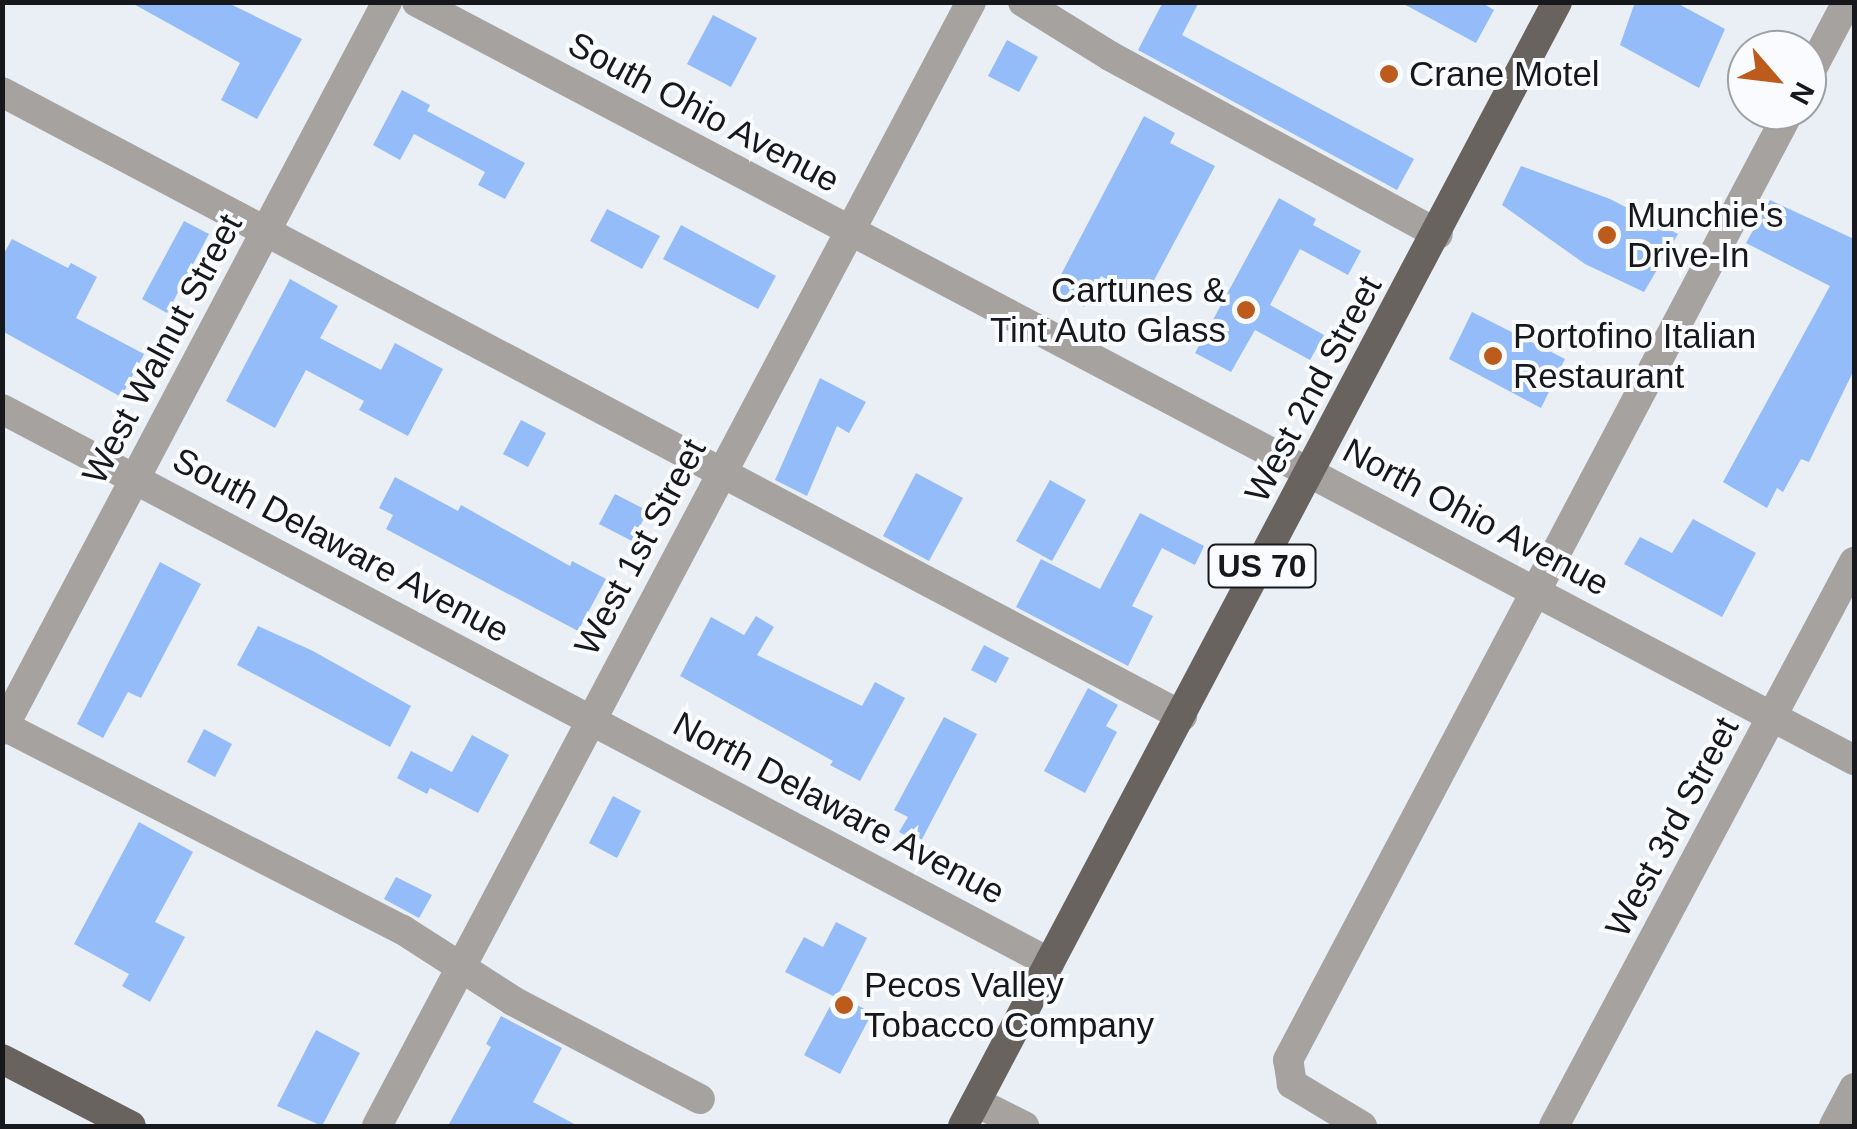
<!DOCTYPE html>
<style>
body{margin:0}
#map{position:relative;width:1857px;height:1129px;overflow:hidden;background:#eaeef5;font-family:Helvetica,sans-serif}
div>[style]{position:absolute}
.building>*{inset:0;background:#94bcf9}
.minor>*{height:30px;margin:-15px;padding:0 15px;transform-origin:15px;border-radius:15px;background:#a5a2a0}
.major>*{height:30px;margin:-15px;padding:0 15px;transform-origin:15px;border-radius:15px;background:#696360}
.dots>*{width:28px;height:28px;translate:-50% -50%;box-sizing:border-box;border:5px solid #fafbfe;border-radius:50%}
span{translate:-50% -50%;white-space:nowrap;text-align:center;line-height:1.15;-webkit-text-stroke:8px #fafbfe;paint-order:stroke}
.shield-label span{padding:2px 8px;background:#fafbfe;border:2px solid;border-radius:8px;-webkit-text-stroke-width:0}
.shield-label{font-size:32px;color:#17181b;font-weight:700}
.poi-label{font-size:35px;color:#17181b}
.left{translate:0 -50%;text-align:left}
.right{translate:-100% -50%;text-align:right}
.street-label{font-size:35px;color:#17181b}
.frame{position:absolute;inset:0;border:5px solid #17181b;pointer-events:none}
.north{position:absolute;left:1727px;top:30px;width:100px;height:100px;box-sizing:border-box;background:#fafbfe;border:2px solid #9fa0a3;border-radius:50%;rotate:118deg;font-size:28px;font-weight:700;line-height:40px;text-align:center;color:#17181b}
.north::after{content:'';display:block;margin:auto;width:35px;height:45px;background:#bc5b1b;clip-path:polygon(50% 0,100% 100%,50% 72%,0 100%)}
</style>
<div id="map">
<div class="building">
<i style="clip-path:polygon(130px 2px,226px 2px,302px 39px,257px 119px,221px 100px,240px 63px)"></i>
<i style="clip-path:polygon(1163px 2px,1199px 2px,1182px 35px,1414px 159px,1397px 190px,1138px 50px)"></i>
<i style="clip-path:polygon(1400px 2px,1481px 2px,1494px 10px,1476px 43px)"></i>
<i style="clip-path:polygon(1635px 2px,1675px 2px,1725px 29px,1699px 88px,1620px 45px)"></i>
<i style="clip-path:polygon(713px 15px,757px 38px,731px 87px,687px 64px)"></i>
<i style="clip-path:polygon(1007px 40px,1038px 57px,1019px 92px,988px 76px)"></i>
<i style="clip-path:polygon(402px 90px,430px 105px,427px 111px,525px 163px,505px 199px,478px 185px,485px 172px,414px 134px,400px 160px,373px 145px)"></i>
<i style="clip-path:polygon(1144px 116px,1175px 133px,1170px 143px,1215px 166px,1144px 299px,1101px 276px,1084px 307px,1053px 290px)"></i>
<i style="clip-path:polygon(1521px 166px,1610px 199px,1678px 234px,1644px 292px,1585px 264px,1502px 205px)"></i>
<i style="clip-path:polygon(1279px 198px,1316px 219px,1313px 225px,1361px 251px,1348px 275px,1300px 249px,1270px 305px,1324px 335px,1310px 360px,1255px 330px,1231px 372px,1195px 353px)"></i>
<i style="clip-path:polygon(1770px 200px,1854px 239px,1854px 370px,1809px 462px,1801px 459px,1783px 492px,1777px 488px,1767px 508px,1723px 482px,1830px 286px,1746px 243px)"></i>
<i style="clip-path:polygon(607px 209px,660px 236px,642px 269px,590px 241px)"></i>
<i style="clip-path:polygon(184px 221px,209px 234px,167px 313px,142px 299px)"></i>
<i style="clip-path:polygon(681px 225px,776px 276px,758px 309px,663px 259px)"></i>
<i style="clip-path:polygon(12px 239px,68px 268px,71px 263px,97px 277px,76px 318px,144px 354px,121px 397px,2px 331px,2px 257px)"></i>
<i style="clip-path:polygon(290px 279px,338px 306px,320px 338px,381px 370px,395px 343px,443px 369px,408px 436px,359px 410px,364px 401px,306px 370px,275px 428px,226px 401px)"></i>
<i style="clip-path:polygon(1472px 312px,1565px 359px,1541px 408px,1449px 359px)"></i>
<i style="clip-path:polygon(820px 378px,866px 402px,849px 433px,837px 426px,807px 496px,775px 480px)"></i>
<i style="clip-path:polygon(521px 420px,546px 433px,528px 467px,503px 454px)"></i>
<i style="clip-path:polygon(916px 473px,963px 498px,929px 561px,883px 536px)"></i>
<i style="clip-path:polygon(395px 477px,458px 511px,461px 505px,570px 566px,572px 561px,606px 579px,578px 631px,386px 529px,393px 515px,379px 508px)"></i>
<i style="clip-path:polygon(1050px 480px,1086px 500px,1052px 561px,1016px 541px)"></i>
<i style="clip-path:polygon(615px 494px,648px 511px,632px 541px,599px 524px)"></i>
<i style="clip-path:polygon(1140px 513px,1204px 546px,1195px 565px,1162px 548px,1132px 606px,1153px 616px,1128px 666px,1016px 607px,1041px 559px,1100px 589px)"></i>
<i style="clip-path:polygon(1693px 519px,1756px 553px,1722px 617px,1624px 564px,1640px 537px,1672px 553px)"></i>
<i style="clip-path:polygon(160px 562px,201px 584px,141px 698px,128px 692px,103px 738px,77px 724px)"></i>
<i style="clip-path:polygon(756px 616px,774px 627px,757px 655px,862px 706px,875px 682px,905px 698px,860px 781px,830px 765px,833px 761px,680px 676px,711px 617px,744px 635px)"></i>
<i style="clip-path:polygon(258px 626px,313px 651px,411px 706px,390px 747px,237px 665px)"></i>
<i style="clip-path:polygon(984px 645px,1009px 658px,996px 683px,971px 670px)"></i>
<i style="clip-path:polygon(1088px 688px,1118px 705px,1106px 726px,1117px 732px,1085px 793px,1044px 771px)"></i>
<i style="clip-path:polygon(944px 717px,977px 734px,920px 843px,899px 832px,908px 817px,894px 810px)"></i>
<i style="clip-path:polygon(204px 729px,232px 744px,215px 777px,187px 762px)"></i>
<i style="clip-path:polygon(472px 735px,509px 755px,478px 813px,430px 788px,427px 794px,397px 778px,411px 751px,452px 772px)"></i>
<i style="clip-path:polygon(613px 796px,641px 811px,617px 858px,589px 843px)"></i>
<i style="clip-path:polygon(139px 822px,193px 852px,155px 922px,185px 937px,150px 1002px,122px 986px,129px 974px,74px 944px)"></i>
<i style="clip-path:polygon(396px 877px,432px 895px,419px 918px,384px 899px)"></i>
<i style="clip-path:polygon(836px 922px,867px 938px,838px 995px,872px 1013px,840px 1074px,804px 1055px,835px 997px,785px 972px,804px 937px,823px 947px)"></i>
<i style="clip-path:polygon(501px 1016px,562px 1048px,533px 1102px,578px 1126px,448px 1126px,491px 1047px,486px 1044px)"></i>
<i style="clip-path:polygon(316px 1030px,360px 1053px,322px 1126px,277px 1106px)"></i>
</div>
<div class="minor">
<i style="left:417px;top:2px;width:1625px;rotate:27.81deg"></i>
<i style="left:1023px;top:2px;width:102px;rotate:31.8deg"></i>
<i style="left:1110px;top:56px;width:373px;rotate:28.5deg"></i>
<i style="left:1807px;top:78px;width:86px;rotate:-62.2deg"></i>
<i style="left:2px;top:92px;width:1335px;rotate:27.87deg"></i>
<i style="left:2px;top:409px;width:1185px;rotate:27.86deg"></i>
<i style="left:2px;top:725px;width:450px;rotate:27.1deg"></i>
<i style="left:403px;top:930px;width:131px;rotate:32.8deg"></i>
<i style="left:513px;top:1001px;width:211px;rotate:27.7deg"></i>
<i style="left:2px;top:730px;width:824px;rotate:-62.13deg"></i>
<i style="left:976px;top:1102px;width:54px;rotate:26.6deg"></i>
<i style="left:377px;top:1126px;width:1271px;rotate:-62.14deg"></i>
<i style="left:1362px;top:1126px;width:82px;rotate:-149deg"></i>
<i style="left:1292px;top:1084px;width:24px;rotate:-99deg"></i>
<i style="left:1288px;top:1060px;width:1074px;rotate:-62.15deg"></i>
<i style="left:1554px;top:1126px;width:639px;rotate:-61.99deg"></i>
<i style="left:1834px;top:1126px;width:43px;rotate:-62.2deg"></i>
</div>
<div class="major">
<i style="left:2px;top:1059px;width:145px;rotate:27.4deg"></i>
<i style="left:963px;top:1126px;width:1271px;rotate:-62.14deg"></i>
</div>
<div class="dots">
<i style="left:1389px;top:74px;background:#bc5b1b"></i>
<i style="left:1607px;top:235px;background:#bc5b1b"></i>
<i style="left:1246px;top:310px;background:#bc5b1b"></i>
<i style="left:1493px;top:356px;background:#bc5b1b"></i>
<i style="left:844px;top:1005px;background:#bc5b1b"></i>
</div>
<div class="shield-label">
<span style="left:1262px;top:566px">US 70</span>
</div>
<div class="poi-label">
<span class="left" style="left:1409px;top:74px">Crane Motel</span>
<span class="left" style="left:1627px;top:235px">Munchie's<br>Drive-In</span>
<span class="right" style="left:1226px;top:310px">Cartunes &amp;<br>Tint Auto Glass</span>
<span class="left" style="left:1513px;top:356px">Portofino Italian<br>Restaurant</span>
<span class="left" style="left:864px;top:1005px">Pecos Valley<br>Tobacco Company</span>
</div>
<div class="street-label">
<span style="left:704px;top:112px;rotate:28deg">South Ohio Avenue</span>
<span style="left:162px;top:349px;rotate:-62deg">West Walnut Street</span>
<span style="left:1313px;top:389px;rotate:-62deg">West 2nd Street</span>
<span style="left:1476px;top:517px;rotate:28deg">North Ohio Avenue</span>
<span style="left:341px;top:545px;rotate:28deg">South Delaware Avenue</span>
<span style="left:640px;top:547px;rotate:-62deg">West 1st Street</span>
<span style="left:839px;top:808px;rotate:28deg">North Delaware Avenue</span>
<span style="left:1672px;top:827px;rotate:-62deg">West 3rd Street</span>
</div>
<div class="frame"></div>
<div class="north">N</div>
</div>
